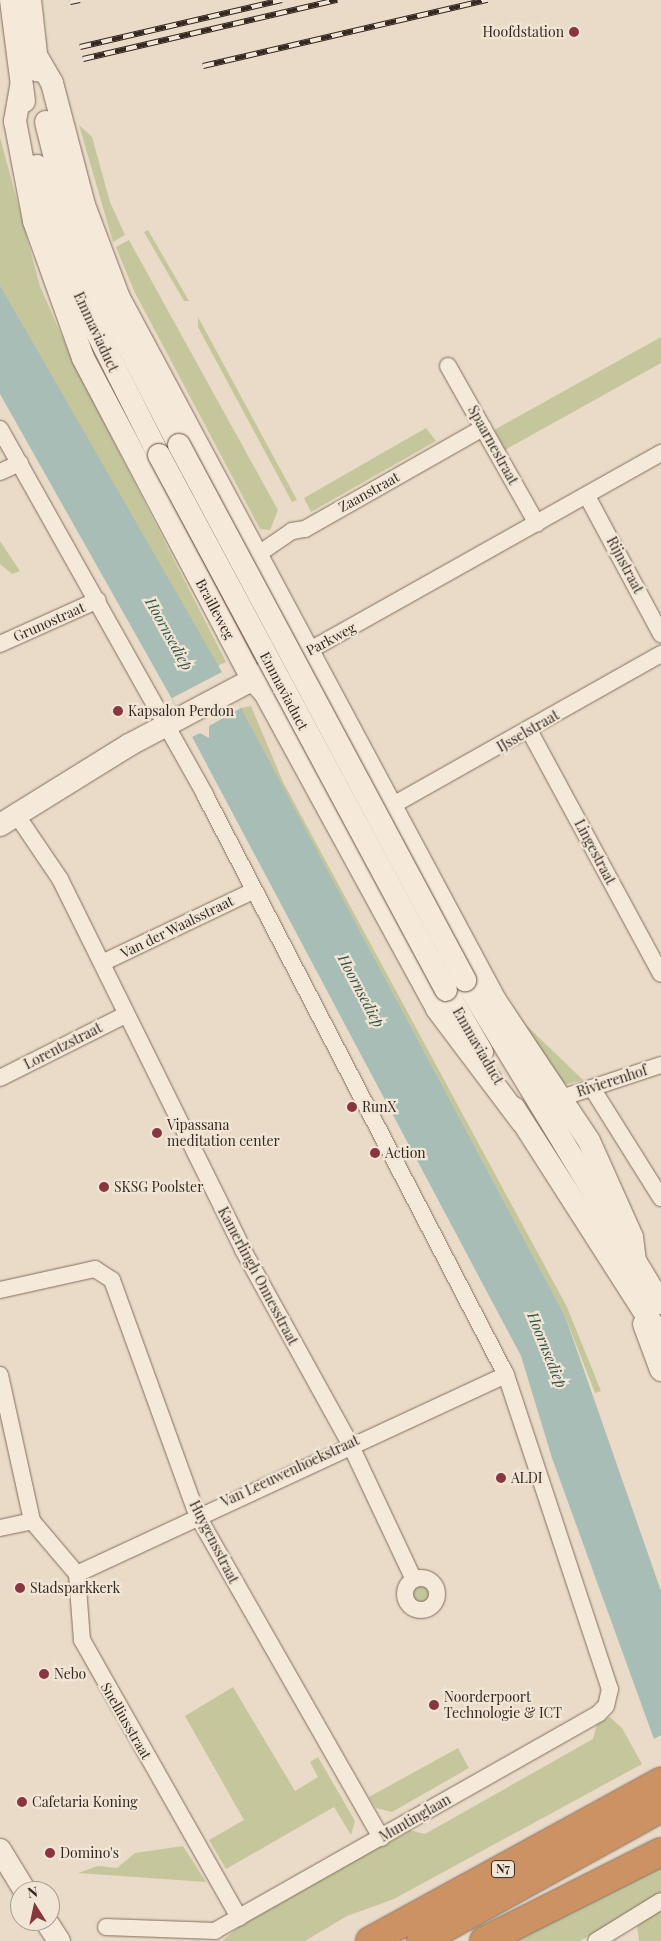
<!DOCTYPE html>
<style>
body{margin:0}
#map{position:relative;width:661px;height:1941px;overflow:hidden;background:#e9dbc7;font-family:"Playfair Display",serif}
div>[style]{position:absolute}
.green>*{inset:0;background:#c6c69c}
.round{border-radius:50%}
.water>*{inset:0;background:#a8bdb5}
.pier>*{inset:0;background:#e9dbc7}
.roads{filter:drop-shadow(0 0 1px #826e5f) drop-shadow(0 0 1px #826e5f)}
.street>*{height:16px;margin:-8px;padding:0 8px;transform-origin:8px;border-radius:8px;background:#f5e9da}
.street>.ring{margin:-8px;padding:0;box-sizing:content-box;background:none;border:16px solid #f5e9da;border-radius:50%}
.secondary>*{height:22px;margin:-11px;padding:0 11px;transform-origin:11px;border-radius:11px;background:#f5e9da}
.highway>*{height:28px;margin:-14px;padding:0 14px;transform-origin:14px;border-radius:14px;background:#cd9263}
.rail>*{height:5.5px;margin-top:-2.75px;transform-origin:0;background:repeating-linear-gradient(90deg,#f1e6d6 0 11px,#352821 0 22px);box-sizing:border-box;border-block:1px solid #352821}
.bridges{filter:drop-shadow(0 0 1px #644f42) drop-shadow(0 0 1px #644f42)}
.secondary-bridge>*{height:22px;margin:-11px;padding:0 11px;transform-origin:11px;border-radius:11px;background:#f5e9da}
.dots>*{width:14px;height:14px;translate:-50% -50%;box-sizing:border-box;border:2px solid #f1e6d6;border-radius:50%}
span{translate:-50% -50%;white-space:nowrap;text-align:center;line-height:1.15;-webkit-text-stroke:4.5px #f1e6d6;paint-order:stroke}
.shield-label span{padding:1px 4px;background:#f1e6d6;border:1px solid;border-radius:4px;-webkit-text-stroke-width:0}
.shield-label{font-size:12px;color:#352821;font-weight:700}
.poi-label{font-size:14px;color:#352821}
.right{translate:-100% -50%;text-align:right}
.left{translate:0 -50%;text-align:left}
.street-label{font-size:14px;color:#352821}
.water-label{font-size:15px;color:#32534d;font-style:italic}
.north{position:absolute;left:10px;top:1881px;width:50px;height:50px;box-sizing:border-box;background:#f1e6d6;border:1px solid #a69a8e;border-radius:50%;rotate:350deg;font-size:14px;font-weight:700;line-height:20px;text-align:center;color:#352821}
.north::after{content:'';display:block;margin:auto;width:18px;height:22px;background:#8a3640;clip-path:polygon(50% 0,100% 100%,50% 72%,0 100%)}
</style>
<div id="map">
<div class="green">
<i style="clip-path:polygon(79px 125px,92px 137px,110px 202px,125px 235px,113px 242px)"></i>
<i style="clip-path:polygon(0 137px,40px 286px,73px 362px,226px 662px,217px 666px,0 285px)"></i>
<i style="clip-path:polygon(148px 230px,189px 301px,184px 301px,144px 232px)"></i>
<i style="clip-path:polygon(129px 240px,278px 510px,270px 530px,260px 529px,134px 291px,116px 247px)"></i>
<i style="clip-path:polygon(198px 317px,297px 500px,292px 502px,198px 327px)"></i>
<i style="clip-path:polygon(661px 337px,661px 363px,505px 450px,494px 430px)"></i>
<i style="clip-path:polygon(426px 428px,436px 441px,311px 512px,304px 498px)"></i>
<i style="clip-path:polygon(0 541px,20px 571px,12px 574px,0 564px)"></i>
<i style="clip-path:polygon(251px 706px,283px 782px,567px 1307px,601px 1391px,595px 1393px,565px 1316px,241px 708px)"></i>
<i style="clip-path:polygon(508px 1001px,526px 1025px,583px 1080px,559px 1086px)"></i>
<i class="round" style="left:411px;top:1584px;width:22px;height:22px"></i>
<i style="clip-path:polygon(233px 1687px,295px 1791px,318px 1777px,310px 1762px,318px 1757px,355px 1821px,351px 1835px,334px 1807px,226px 1869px,209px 1840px,244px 1820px,185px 1716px)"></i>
<i style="clip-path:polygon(610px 1717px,622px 1728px,642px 1764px,394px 1899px,347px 1916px,305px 1941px,222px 1941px,241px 1925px,409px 1830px,425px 1834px,593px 1739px,597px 1724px)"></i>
<i style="clip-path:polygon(458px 1748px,469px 1768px,392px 1812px,376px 1808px,369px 1797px)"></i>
<i style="clip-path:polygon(183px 1846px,206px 1882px,78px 1873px,98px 1866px,117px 1868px,135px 1853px)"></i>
<i style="clip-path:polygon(661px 1861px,661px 1895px,580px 1941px,507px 1941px)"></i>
<i style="clip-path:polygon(661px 1908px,661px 1941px,639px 1941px,637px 1925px)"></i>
</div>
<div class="water">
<i style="clip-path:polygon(0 285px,222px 672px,565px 1316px,661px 1591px,661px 1735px,654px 1739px,552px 1458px,521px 1356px,172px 699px,0 394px)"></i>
</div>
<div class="pier">
<i style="clip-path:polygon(222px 672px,241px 708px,209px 726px,209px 738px,200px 733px,192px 737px,172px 698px)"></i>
</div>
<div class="roads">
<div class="street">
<i style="left:448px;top:366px;width:181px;rotate:60.6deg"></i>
<i style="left:0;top:429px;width:420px;rotate:60.7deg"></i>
<i style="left:205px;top:795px;width:653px;rotate:62.57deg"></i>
<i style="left:506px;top:1375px;width:331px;rotate:71.7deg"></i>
<i style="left:610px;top:1689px;width:17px;rotate:103deg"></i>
<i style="left:606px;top:1706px;width:11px;rotate:135deg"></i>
<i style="left:598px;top:1714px;width:440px;rotate:150.5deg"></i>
<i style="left:215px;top:1931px;width:109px;rotate:-177.9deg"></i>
<i style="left:0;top:472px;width:22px;rotate:-24deg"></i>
<i style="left:587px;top:496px;width:157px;rotate:61.8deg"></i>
<i style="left:257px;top:555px;width:42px;rotate:-34.4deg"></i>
<i style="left:292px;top:531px;width:13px;rotate:-9deg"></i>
<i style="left:305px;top:529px;width:205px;rotate:-29.6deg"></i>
<i style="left:0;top:644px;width:107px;rotate:-24.2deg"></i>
<i style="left:310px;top:650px;width:403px;rotate:-29.3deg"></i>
<i style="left:529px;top:730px;width:277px;rotate:61.6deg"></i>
<i style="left:393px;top:805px;width:308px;rotate:-29.4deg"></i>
<i style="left:16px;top:814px;width:78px;rotate:55.9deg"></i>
<i style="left:60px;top:879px;width:414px;rotate:63.7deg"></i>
<i style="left:243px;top:1250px;width:222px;rotate:61.1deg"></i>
<i style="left:350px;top:1444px;width:150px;rotate:64.8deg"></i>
<i style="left:102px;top:963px;width:167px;rotate:-25.5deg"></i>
<i style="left:0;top:1078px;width:140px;rotate:-26.7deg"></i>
<i style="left:592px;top:1088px;width:130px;rotate:57.9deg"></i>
<i style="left:564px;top:1097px;width:102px;rotate:-18.3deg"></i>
<i style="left:0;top:1290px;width:97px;rotate:-12.5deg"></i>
<i style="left:95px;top:1269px;width:20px;rotate:33deg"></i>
<i style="left:112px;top:1280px;width:250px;rotate:70.1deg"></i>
<i style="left:197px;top:1515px;width:372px;rotate:60.3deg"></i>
<i style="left:0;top:1375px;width:149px;rotate:77.6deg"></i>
<i style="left:32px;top:1521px;width:70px;rotate:49.7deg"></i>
<i style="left:77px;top:1574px;width:66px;rotate:85.7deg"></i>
<i style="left:82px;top:1640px;width:319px;rotate:60.5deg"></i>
<i style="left:0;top:1528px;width:33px;rotate:-12deg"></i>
<i style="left:77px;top:1574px;width:473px;rotate:-24.9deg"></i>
<i class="ring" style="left:405px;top:1578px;width:16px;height:16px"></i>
<i style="left:596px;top:1941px;width:76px;rotate:-31.6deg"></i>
</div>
<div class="secondary">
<i style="left:11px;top:0;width:102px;rotate:82.7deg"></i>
<i style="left:30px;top:0;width:71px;rotate:83.6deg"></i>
<i style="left:37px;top:57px;width:30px;rotate:60deg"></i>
<i style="left:52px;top:83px;width:126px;rotate:75.3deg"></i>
<i style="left:84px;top:205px;width:99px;rotate:69.4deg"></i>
<i style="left:119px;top:298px;width:796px;rotate:61.83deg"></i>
<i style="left:495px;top:1000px;width:169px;rotate:56.3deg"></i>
<i style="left:589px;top:1141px;width:105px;rotate:65.9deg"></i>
<i style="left:632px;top:1237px;width:23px;rotate:83deg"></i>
<i style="left:21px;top:87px;width:35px;rotate:100deg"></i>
<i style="left:15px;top:121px;width:102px;rotate:79.2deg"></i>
<i style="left:34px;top:221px;width:145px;rotate:70.3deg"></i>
<i style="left:83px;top:358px;width:364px;rotate:62.2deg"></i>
<i style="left:253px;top:680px;width:18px;rotate:47deg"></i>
<i style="left:265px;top:693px;width:360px;rotate:61.4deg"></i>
<i style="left:437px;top:1009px;width:141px;rotate:53deg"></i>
<i style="left:46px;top:122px;width:91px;rotate:76deg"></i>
<i style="left:68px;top:210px;width:66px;rotate:70.5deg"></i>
<i style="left:90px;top:272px;width:195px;rotate:62.8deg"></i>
<i style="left:37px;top:166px;width:133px;rotate:72.5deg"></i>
<i style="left:77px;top:293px;width:182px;rotate:63.2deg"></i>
<i style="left:0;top:825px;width:152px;rotate:-31.8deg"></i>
<i style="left:129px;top:745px;width:156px;rotate:-27.9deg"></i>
<i style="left:465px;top:980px;width:378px;rotate:58.8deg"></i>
<i style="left:446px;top:990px;width:72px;rotate:59.9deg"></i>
<i style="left:514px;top:1108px;width:273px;rotate:57.4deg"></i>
<i style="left:644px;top:1324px;width:49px;rotate:69.7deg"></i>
<i style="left:0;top:1850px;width:48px;rotate:58.6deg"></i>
<i style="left:46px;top:1921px;width:24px;rotate:57deg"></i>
</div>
<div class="highway">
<i style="left:370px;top:1941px;width:332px;rotate:-28.7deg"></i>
<i style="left:421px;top:1941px;width:274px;rotate:-29deg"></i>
<i style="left:484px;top:1941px;width:198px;rotate:-26.7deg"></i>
</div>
</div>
<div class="rail">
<i style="left:70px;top:2px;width:10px;rotate:-11deg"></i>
<i style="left:80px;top:47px;width:207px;rotate:-13.1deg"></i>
<i style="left:83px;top:59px;width:261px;rotate:-13.1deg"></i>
<i style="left:203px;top:66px;width:292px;rotate:-13.1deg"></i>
</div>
<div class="bridges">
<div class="secondary-bridge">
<i style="left:179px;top:445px;width:607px;rotate:61.87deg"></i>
<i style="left:159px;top:455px;width:607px;rotate:61.79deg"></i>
</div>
</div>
<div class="dots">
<i style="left:574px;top:32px;background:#8a3640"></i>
<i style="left:118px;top:711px;background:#8a3640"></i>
<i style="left:352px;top:1107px;background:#8a3640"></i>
<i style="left:157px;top:1133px;background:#8a3640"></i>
<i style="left:375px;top:1153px;background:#8a3640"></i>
<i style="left:104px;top:1187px;background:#8a3640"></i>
<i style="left:501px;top:1478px;background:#8a3640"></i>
<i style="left:20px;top:1588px;background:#8a3640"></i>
<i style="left:44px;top:1674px;background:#8a3640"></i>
<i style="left:434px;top:1705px;background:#8a3640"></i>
<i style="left:22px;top:1802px;background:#8a3640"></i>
<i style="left:50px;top:1853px;background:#8a3640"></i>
</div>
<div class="shield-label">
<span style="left:503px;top:1869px">N7</span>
</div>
<div class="poi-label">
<span class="right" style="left:564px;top:32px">Hoofdstation</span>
<span class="left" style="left:128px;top:711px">Kapsalon Perdon</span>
<span class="left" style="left:362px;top:1107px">RunX</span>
<span class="left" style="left:167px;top:1133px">Vipassana<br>meditation center</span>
<span class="left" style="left:385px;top:1153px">Action</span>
<span class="left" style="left:114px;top:1187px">SKSG Poolster</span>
<span class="left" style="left:511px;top:1478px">ALDI</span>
<span class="left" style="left:30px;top:1588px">Stadsparkkerk</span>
<span class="left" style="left:54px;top:1674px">Nebo</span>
<span class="left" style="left:444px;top:1705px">Noorderpoort<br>Technologie &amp; ICT</span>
<span class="left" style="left:32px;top:1802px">Cafetaria Koning</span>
<span class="left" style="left:60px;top:1853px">Domino's</span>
</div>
<div class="street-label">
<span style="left:96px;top:332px;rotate:65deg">Emmaviaduct</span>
<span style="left:493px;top:445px;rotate:61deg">Spaarnestraat</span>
<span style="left:369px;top:492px;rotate:-29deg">Zaanstraat</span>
<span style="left:625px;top:565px;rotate:62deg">Rijnstraat</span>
<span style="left:215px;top:609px;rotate:62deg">Brailleweg</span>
<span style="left:49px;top:622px;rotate:-24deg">Grunostraat</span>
<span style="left:331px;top:639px;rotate:-28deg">Parkweg</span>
<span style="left:284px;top:691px;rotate:62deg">Emmaviaduct</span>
<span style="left:528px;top:731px;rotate:-30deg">IJsselstraat</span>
<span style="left:595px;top:852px;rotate:62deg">Lingestraat</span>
<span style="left:177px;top:927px;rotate:-26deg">Van der Waalsstraat</span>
<span style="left:63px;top:1046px;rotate:-27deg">Lorentzstraat</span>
<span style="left:478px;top:1046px;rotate:60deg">Emmaviaduct</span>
<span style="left:612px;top:1081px;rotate:-18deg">Rivierenhof</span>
<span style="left:258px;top:1276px;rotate:62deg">Kamerlingh Onnesstraat</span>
<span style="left:290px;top:1471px;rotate:-25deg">Van Leeuwenhoekstraat</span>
<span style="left:214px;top:1542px;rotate:63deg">Huygensstraat</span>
<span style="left:126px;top:1721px;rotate:60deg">Snelliusstraat</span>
<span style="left:415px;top:1818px;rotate:-30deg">Muntinglaan</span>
</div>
<div class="water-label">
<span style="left:169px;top:634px;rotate:61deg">Hoornsediep</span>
<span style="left:361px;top:991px;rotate:62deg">Hoornsediep</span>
<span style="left:547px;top:1350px;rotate:68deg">Hoornsediep</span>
</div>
<div class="north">N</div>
</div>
